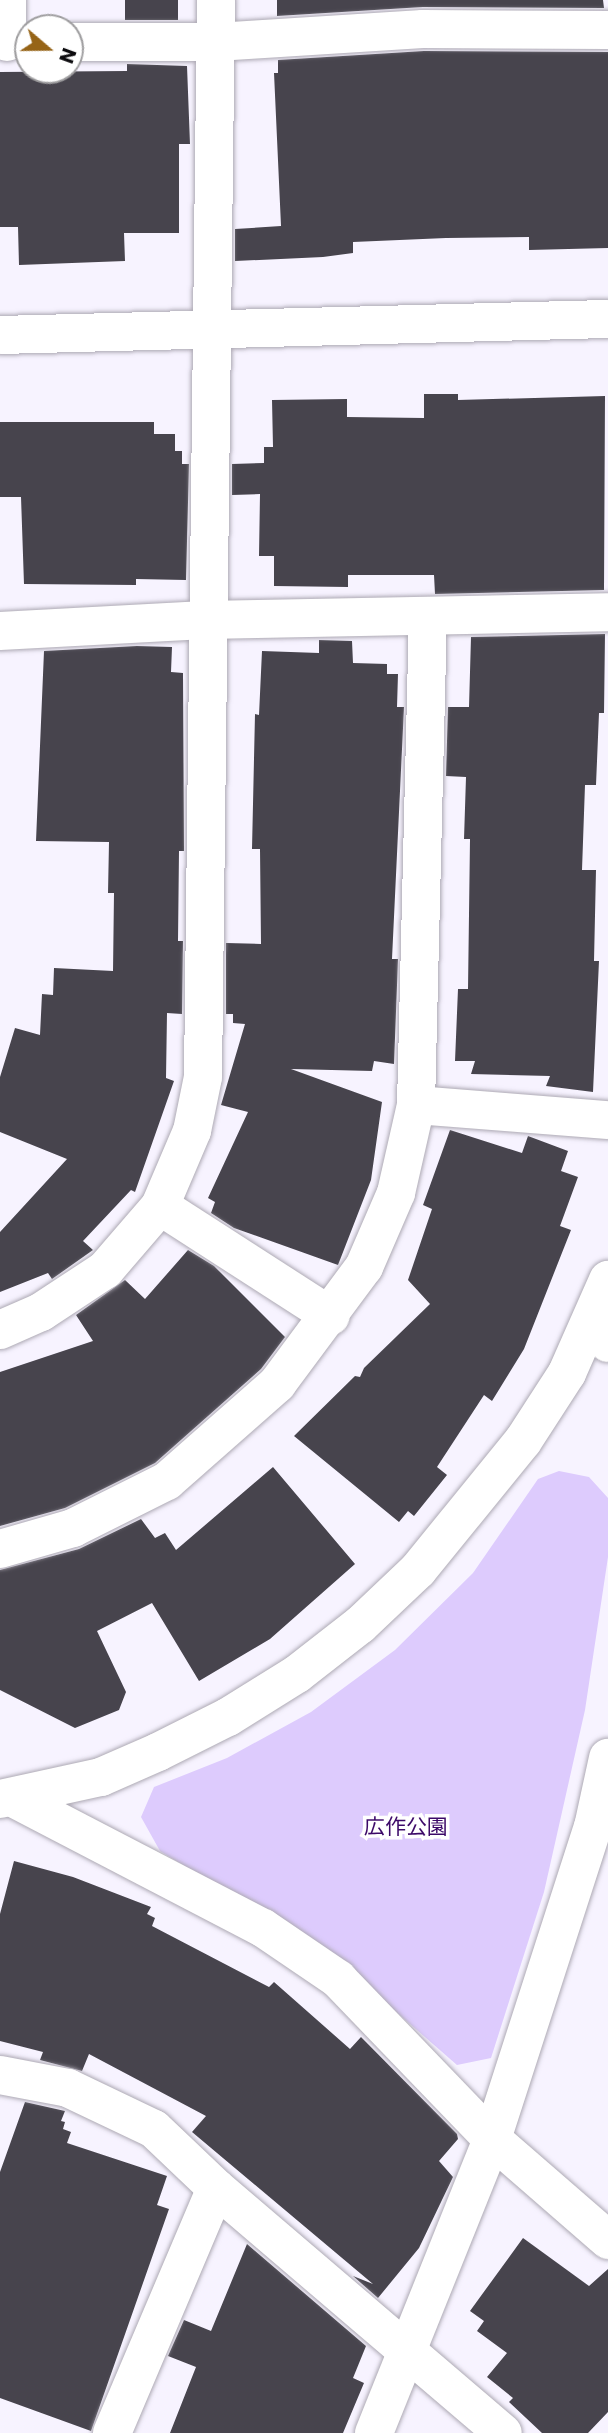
<!DOCTYPE html>
<meta charset="utf-8">
<style>
body{margin:0}
#map{position:relative;width:608px;height:2433px;overflow:hidden;background:#f7f3ff;font-family:Poppins,"Noto Sans JP",sans-serif}
div>[style]{position:absolute}
.green>*{inset:0;background:#ddcbfd}
.building>*{inset:0;background:#47444d}
.roads{filter:drop-shadow(0 0 2px #ada9b4) drop-shadow(0 0 2px #ada9b4)}
.minor>*{height:38px;margin:-19px;padding:0 19px;transform-origin:19px;border-radius:19px;background:#fff}
.tertiary>*{height:38px;margin:-19px;padding:0 19px;transform-origin:19px;border-radius:19px;background:#fff}
span{translate:-50% -50%;white-space:nowrap;text-align:center;line-height:1.15;-webkit-text-stroke:7px #fff;paint-order:stroke}
.park-label{font-size:21px;color:#3c0968}
.north{position:absolute;left:14px;top:14px;width:70px;height:70px;box-sizing:border-box;background:#fff;border:2px solid #9e9d9f;border-radius:50%;rotate:110deg;font-size:19px;font-weight:700;line-height:28px;text-align:center;color:#0c0b0e}
.north::after{content:'';display:block;margin:auto;width:24px;height:32px;background:#966417;clip-path:polygon(50% 0,100% 100%,50% 72%,0 100%)}
</style>
<div id="map">
<div class="green">
<i style="clip-path:polygon(559px 1471px,589px 1477px,608px 1498px,608px 1557px,585px 1710px,544px 1892px,491px 2058px,457px 2065px,331px 1955px,160px 1851px,141px 1817px,154px 1787px,227px 1758px,311px 1712px,395px 1650px,473px 1573px,538px 1479px)"></i>
</div>
<div class="building">
<i style="clip-path:polygon(125px 0,178px 0,178px 20px,125px 20px)"></i>
<i style="clip-path:polygon(277px 0,603px 0,604px 8px,423px 7px,277px 16px)"></i>
<i style="clip-path:polygon(424px 51px,608px 52px,608px 248px,529px 250px,529px 237px,446px 238px,353px 242px,353px 253px,323px 257px,235px 261px,235px 229px,281px 226px,274px 73px,278px 73px,278px 60px)"></i>
<i style="clip-path:polygon(127px 64px,187px 66px,190px 144px,179px 144px,179px 233px,124px 233px,125px 261px,19px 265px,18px 227px,0 227px,0 72px,127px 71px)"></i>
<i style="clip-path:polygon(424px 394px,458px 394px,458px 400px,605px 396px,604px 590px,435px 594px,434px 575px,348px 575px,348px 587px,274px 586px,274px 556px,259px 556px,260px 494px,232px 495px,232px 464px,264px 463px,264px 447px,273px 447px,272px 400px,347px 399px,347px 417px,424px 418px)"></i>
<i style="clip-path:polygon(0 422px,154px 422px,154px 434px,175px 434px,175px 451px,182px 451px,182px 464px,189px 464px,186px 580px,136px 579px,136px 585px,24px 584px,21px 497px,0 497px)"></i>
<i style="clip-path:polygon(605px 634px,604px 713px,599px 713px,596px 785px,585px 785px,582px 870px,596px 870px,594px 961px,599px 961px,593px 1092px,546px 1086px,550px 1076px,471px 1074px,475px 1061px,455px 1061px,458px 989px,468px 989px,470px 839px,464px 839px,466px 777px,446px 776px,448px 707px,469px 707px,471px 637px)"></i>
<i style="clip-path:polygon(319px 640px,352px 641px,353px 663px,387px 664px,387px 674px,398px 674px,397px 707px,404px 707px,392px 959px,398px 959px,394px 1064px,374px 1061px,372px 1071px,291px 1069px,382px 1102px,371px 1180px,338px 1265px,234px 1228px,211px 1213px,215px 1202px,208px 1198px,248px 1112px,221px 1105px,245px 1024px,233px 1023px,233px 1014px,226px 1014px,226px 943px,261px 944px,260px 849px,252px 849px,255px 714px,259px 715px,262px 651px,319px 653px)"></i>
<i style="clip-path:polygon(137px 646px,172px 647px,171px 672px,183px 673px,184px 851px,179px 851px,178px 941px,183px 941px,182px 1014px,167px 1013px,166px 1078px,174px 1081px,135px 1192px,131px 1190px,83px 1241px,93px 1250px,52px 1279px,48px 1273px,0 1292px,0 1232px,67px 1159px,0 1132px,0 1077px,15px 1028px,40px 1035px,42px 994px,53px 995px,54px 968px,113px 971px,114px 893px,108px 893px,109px 842px,36px 841px,44px 651px)"></i>
<i style="clip-path:polygon(450px 1130px,522px 1153px,528px 1136px,568px 1151px,561px 1171px,578px 1177px,560px 1226px,571px 1230px,524px 1349px,492px 1401px,484px 1395px,437px 1467px,447px 1475px,414px 1516px,408px 1511px,399px 1522px,294px 1436px,355px 1376px,360px 1377px,364px 1368px,430px 1304px,408px 1280px,432px 1209px,423px 1205px)"></i>
<i style="clip-path:polygon(188px 1250px,214px 1266px,285px 1337px,261px 1369px,155px 1463px,65px 1508px,0 1526px,0 1372px,93px 1341px,76px 1315px,125px 1280px,145px 1299px)"></i>
<i style="clip-path:polygon(273px 1467px,355px 1564px,270px 1639px,199px 1681px,152px 1603px,97px 1631px,126px 1692px,119px 1710px,75px 1728px,0 1690px,0 1570px,79px 1549px,141px 1519px,155px 1538px,165px 1533px,176px 1550px)"></i>
<i style="clip-path:polygon(14px 1861px,73px 1877px,151px 1907px,147px 1914px,155px 1918px,152px 1926px,269px 1987px,274px 1982px,350px 2049px,361px 2037px,457px 2134px,458px 2139px,439px 2161px,453px 2177px,419px 2248px,378px 2298px,353px 2276px,373px 2284px,192px 2132px,206px 2116px,89px 2054px,82px 2071px,40px 2060px,43px 2052px,0 2041px,0 1914px)"></i>
<i style="clip-path:polygon(25px 2102px,65px 2111px,61px 2121px,65px 2122px,63px 2129px,71px 2132px,67px 2143px,167px 2176px,157px 2205px,169px 2209px,91px 2431px,0 2398px,0 2172px)"></i>
<i style="clip-path:polygon(523px 2238px,589px 2286px,608px 2269px,608px 2412px,588px 2433px,542px 2433px,509px 2402px,513px 2398px,487px 2377px,507px 2353px,477px 2331px,484px 2321px,470px 2311px)"></i>
<i style="clip-path:polygon(247px 2244px,366px 2346px,353px 2378px,364px 2383px,343px 2433px,170px 2433px,196px 2367px,168px 2356px,184px 2320px,211px 2331px)"></i>
</div>
<div class="roads">
<div class="minor">
<i style="left:7px;top:42px;width:42px;rotate:-90deg"></i>
<i style="left:70px;top:42px;width:146px"></i>
<i style="left:216px;top:42px;width:207px;rotate:-3.6deg"></i>
<i style="left:423px;top:29px;width:185px;rotate:0.3deg"></i>
<i style="left:0;top:631px;width:205px;rotate:-3.1deg"></i>
<i style="left:205px;top:620px;width:403px;rotate:-1.1deg"></i>
<i style="left:416px;top:1105px;width:193px;rotate:4.5deg"></i>
<i style="left:160px;top:1206px;width:203px;rotate:32.8deg"></i>
<i style="left:591px;top:1323px;width:26px;rotate:50deg"></i>
<i style="left:0;top:1330px;width:45px;rotate:-23.7deg"></i>
<i style="left:41px;top:1312px;width:77px;rotate:-33.3deg"></i>
<i style="left:105px;top:1270px;width:84px;rotate:-49.3deg"></i>
<i style="left:160px;top:1206px;width:82px;rotate:-66.9deg"></i>
<i style="left:192px;top:1131px;width:55px;rotate:-78.5deg"></i>
<i style="left:203px;top:1077px;width:1077px;rotate:-89.31deg"></i>
<i style="left:0;top:1549px;width:76px;rotate:-16deg"></i>
<i style="left:73px;top:1528px;width:105px;rotate:-26.6deg"></i>
<i style="left:167px;top:1481px;width:147px;rotate:-41.4deg"></i>
<i style="left:277px;top:1384px;width:146px;rotate:-53.4deg"></i>
<i style="left:364px;top:1267px;width:81px;rotate:-66.6deg"></i>
<i style="left:396px;top:1193px;width:90px;rotate:-77.2deg"></i>
<i style="left:416px;top:1105px;width:489px;rotate:-88.6deg"></i>
<i style="left:13px;top:1798px;width:282px;rotate:27.5deg"></i>
<i style="left:263px;top:1928px;width:91px;rotate:34.2deg"></i>
<i style="left:338px;top:1979px;width:222px;rotate:46.1deg"></i>
<i style="left:492px;top:2139px;width:154px;rotate:41deg"></i>
<i style="left:0;top:2075px;width:69px;rotate:10.8deg"></i>
<i style="left:68px;top:2088px;width:95px;rotate:25.5deg"></i>
<i style="left:154px;top:2129px;width:86px;rotate:43.6deg"></i>
<i style="left:216px;top:2188px;width:377px;rotate:40.5deg"></i>
<i style="left:112px;top:2433px;width:266px;rotate:-67deg"></i>
<i style="left:374px;top:2433px;width:317px;rotate:-68.1deg"></i>
<i style="left:492px;top:2139px;width:328px;rotate:-72.1deg"></i>
<i style="left:593px;top:1827px;width:71px;rotate:-77.7deg"></i>
</div>
<div class="tertiary">
<i style="left:0;top:335px;width:608px;rotate:-1.51deg"></i>
<i style="left:0;top:1799px;width:103px;rotate:-12.3deg"></i>
<i style="left:101px;top:1777px;width:62px;rotate:-23.7deg"></i>
<i style="left:158px;top:1752px;width:78px;rotate:-26.6deg"></i>
<i style="left:228px;top:1717px;width:81px;rotate:-31.9deg"></i>
<i style="left:297px;top:1674px;width:80px;rotate:-37.9deg"></i>
<i style="left:360px;top:1625px;width:80px;rotate:-43.5deg"></i>
<i style="left:418px;top:1570px;width:166px;rotate:-50.9deg"></i>
<i style="left:523px;top:1441px;width:81px;rotate:-57.1deg"></i>
<i style="left:567px;top:1373px;width:102px;rotate:-66.2deg"></i>
</div>
</div>
<div class="park-label">
<span style="left:406px;top:1827px">広作公園</span>
</div>
<div class="north">N</div>
</div>
